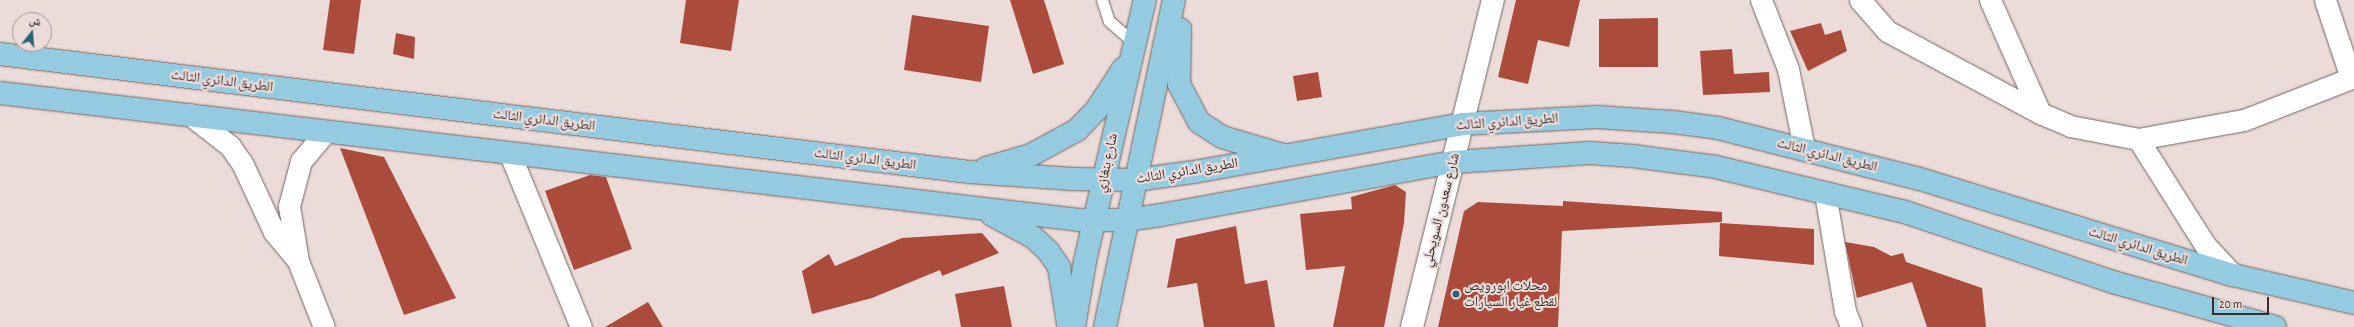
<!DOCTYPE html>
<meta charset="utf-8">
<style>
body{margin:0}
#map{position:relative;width:2354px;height:327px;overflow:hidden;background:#ecdcd9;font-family:"Alegreya Sans","Noto Naskh Arabic",sans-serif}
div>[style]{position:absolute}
.building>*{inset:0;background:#ab4b3c}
.roads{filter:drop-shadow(0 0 1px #726563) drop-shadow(0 0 1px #726563)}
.lane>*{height:11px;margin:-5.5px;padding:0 5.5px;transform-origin:5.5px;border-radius:5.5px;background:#fff}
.street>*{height:21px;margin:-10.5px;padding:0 10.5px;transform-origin:10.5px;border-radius:10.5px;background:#fff}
.secondary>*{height:22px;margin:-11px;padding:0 11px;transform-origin:11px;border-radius:11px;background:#fff}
.primary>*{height:22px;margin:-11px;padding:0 11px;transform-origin:11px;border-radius:11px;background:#95cbe0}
.dots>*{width:11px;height:11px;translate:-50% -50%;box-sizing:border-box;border:2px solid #ecdcd9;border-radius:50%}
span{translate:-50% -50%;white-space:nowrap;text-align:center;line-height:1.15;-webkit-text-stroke:4px #ecdcd9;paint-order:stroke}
.street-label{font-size:14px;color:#342e2d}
.poi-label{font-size:14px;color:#342e2d}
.left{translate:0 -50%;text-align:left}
.north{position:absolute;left:12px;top:12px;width:40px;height:40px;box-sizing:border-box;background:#ecdcd9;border:1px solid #a29694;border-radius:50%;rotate:17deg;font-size:11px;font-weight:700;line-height:16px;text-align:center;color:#342e2d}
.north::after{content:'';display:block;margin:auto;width:14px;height:18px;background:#27647b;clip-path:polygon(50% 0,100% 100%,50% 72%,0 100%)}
.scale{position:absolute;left:2212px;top:297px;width:57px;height:18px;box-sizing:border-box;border:2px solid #342e2d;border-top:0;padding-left:5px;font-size:12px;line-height:14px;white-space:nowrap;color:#342e2d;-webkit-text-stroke:3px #ecdcd9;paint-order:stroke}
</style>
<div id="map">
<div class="building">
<i style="clip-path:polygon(330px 0,361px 0,354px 54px,323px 50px)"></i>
<i style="clip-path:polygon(686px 0,739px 0,731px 51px,680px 43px)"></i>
<i style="clip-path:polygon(1010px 0,1044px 0,1064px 64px,1033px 74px)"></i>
<i style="clip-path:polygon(1516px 0,1580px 0,1569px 47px,1538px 40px,1528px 84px,1498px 77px)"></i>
<i style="clip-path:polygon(912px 15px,989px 26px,981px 82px,904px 70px)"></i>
<i style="clip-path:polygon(1658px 18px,1658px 67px,1599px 67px,1599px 19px)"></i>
<i style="clip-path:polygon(1821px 23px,1825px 35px,1841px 30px,1847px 51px,1808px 71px,1790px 31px)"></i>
<i style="clip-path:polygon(396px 33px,415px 37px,414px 59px,393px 54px)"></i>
<i style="clip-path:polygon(1732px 49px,1734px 74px,1769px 72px,1770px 92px,1703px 95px,1700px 51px)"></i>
<i style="clip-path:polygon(1318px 72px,1322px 97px,1297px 101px,1293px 76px)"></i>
<i style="clip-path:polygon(340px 148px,384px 157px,456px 298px,404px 315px)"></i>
<i style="clip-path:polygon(590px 175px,606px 177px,632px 249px,574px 270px,545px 191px)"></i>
<i style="clip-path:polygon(1395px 185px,1406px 192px,1404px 223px,1384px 327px,1333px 327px,1345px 266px,1306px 270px,1300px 214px,1352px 209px,1351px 197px)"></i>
<i style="clip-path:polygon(1563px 201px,1722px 212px,1722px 222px,1562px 231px,1558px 327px,1438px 327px,1464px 211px,1478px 202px,1563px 206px)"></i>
<i style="clip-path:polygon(1720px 223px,1814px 229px,1814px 265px,1719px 256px)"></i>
<i style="clip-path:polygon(1236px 226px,1245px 284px,1267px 280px,1275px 327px,1204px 327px,1197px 283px,1167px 288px,1176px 239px)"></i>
<i style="clip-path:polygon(982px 233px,999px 253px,942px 276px,940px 270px,872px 298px,812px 314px,802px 271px,829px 254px,835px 266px,902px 238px)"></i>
<i style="clip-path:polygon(1845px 242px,1874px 247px,1891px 256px,1903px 253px,1906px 262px,1982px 288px,1986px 327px,1927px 327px,1912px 282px,1857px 298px)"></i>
<i style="clip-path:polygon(1004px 286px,1012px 327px,961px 327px,955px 294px)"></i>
<i style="clip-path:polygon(648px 302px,663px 327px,605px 327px)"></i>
</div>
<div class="roads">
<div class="lane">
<i style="left:1102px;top:0;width:22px;rotate:72deg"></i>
<i style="left:1109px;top:21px;width:35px;rotate:41deg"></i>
</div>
<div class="street">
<i style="left:1761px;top:0;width:74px;rotate:68.6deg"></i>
<i style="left:1788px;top:69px;width:81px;rotate:78.6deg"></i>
<i style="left:1860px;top:0;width:41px;rotate:48.9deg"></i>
<i style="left:1887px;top:31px;width:174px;rotate:28.2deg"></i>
<i style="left:2040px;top:113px;width:33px;rotate:23deg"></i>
<i style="left:2070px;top:126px;width:69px;rotate:10.8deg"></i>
<i style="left:2138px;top:139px;width:108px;rotate:-10.2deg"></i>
<i style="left:2244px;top:120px;width:118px;rotate:-21.4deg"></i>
<i style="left:1990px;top:0;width:124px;rotate:66.1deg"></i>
<i style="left:2325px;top:0;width:82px;rotate:71.6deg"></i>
<i style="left:189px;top:114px;width:52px;rotate:38deg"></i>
<i style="left:230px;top:146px;width:21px;rotate:55deg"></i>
<i style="left:242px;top:163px;width:76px;rotate:65.1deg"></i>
<i style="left:274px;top:232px;width:33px;rotate:50deg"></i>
<i style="left:2138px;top:139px;width:125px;rotate:57.7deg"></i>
<i style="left:2205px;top:245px;width:41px;rotate:47deg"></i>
<i style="left:510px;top:154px;width:187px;rotate:67.7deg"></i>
<i style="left:1825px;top:193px;width:120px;rotate:80.4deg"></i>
<i style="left:1845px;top:311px;width:17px;rotate:69deg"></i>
<i style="left:324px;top:327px;width:71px;rotate:-111.5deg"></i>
<i style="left:298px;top:261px;width:56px;rotate:-99.3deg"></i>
<i style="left:289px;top:206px;width:47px;rotate:-75.1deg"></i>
<i style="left:301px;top:161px;width:38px;rotate:-50deg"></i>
</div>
<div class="secondary">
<i style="left:1412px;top:327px;width:337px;rotate:-76.1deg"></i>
</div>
<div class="primary">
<i style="left:1180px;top:29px;width:55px;rotate:91deg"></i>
<i style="left:1179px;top:84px;width:43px;rotate:62.2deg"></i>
<i style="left:1199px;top:122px;width:27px;rotate:33deg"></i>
<i style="left:1222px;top:137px;width:64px;rotate:16.4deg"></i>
<i style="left:0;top:54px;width:977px;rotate:6.94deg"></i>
<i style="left:970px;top:172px;width:103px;rotate:3.9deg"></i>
<i style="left:1073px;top:179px;width:62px;rotate:0.9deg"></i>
<i style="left:1135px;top:180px;width:60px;rotate:-7.7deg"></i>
<i style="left:1194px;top:172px;width:273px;rotate:-10.1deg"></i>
<i style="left:1463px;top:124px;width:134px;rotate:-3deg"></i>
<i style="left:1597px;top:117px;width:76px;rotate:3.8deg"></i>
<i style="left:1673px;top:122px;width:45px;rotate:7.6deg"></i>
<i style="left:1718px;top:128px;width:208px;rotate:14.2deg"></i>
<i style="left:1920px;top:179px;width:327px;rotate:17.1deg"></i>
<i style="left:2233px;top:275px;width:124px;rotate:13deg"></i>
<i style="left:0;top:93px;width:1086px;rotate:6.71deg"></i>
<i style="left:1079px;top:220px;width:47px"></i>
<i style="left:1126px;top:220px;width:35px;rotate:-8deg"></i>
<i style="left:1161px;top:215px;width:298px;rotate:-10.3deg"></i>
<i style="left:1454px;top:162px;width:136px;rotate:-3.8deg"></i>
<i style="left:1590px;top:153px;width:43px;rotate:4deg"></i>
<i style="left:1633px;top:156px;width:84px;rotate:7.5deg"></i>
<i style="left:1716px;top:167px;width:194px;rotate:13.4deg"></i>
<i style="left:1905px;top:212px;width:219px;rotate:18.6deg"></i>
<i style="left:2113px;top:282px;width:168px;rotate:15.5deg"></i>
<i style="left:986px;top:168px;width:47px;rotate:-16.1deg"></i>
<i style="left:1031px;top:155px;width:52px;rotate:-28.5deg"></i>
<i style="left:1077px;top:130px;width:29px;rotate:-46deg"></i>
<i style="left:1097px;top:109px;width:48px;rotate:-57deg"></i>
<i style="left:992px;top:215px;width:47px;rotate:28.2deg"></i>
<i style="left:1033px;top:237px;width:21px;rotate:43deg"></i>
<i style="left:1048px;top:251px;width:19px;rotate:55deg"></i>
<i style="left:1059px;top:267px;width:57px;rotate:80.9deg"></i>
<i style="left:1074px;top:327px;width:67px;rotate:-80.5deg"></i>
<i style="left:1085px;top:261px;width:268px;rotate:-77.1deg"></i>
<i style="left:1105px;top:327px;width:334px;rotate:-78.1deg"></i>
</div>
</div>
<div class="dots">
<i style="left:1456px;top:294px;background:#27647b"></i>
</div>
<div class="street-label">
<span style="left:222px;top:81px;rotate:7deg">الطريق الدائري الثالث</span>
<span style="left:544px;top:120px;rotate:7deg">الطريق الدائري الثالث</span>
<span style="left:1507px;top:122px;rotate:-4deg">الطريق الدائري الثالث</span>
<span style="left:1827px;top:155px;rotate:14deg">الطريق الدائري الثالث</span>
<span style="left:865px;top:159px;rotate:7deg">الطريق الدائري الثالث</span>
<span style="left:1107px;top:163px;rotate:-78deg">شارع بنغازي</span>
<span style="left:1187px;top:171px;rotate:-9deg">الطريق الدائري الثالث</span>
<span style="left:1441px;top:210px;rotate:-76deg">شارع سعدون السويحلي</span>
<span style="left:2138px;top:246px;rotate:17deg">الطريق الدائري الثالث</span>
</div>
<div class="poi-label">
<span class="left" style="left:1464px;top:294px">محلات ابورويص<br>لقطع غيار السيارات</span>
</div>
<div class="north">ش</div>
<div class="scale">20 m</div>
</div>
